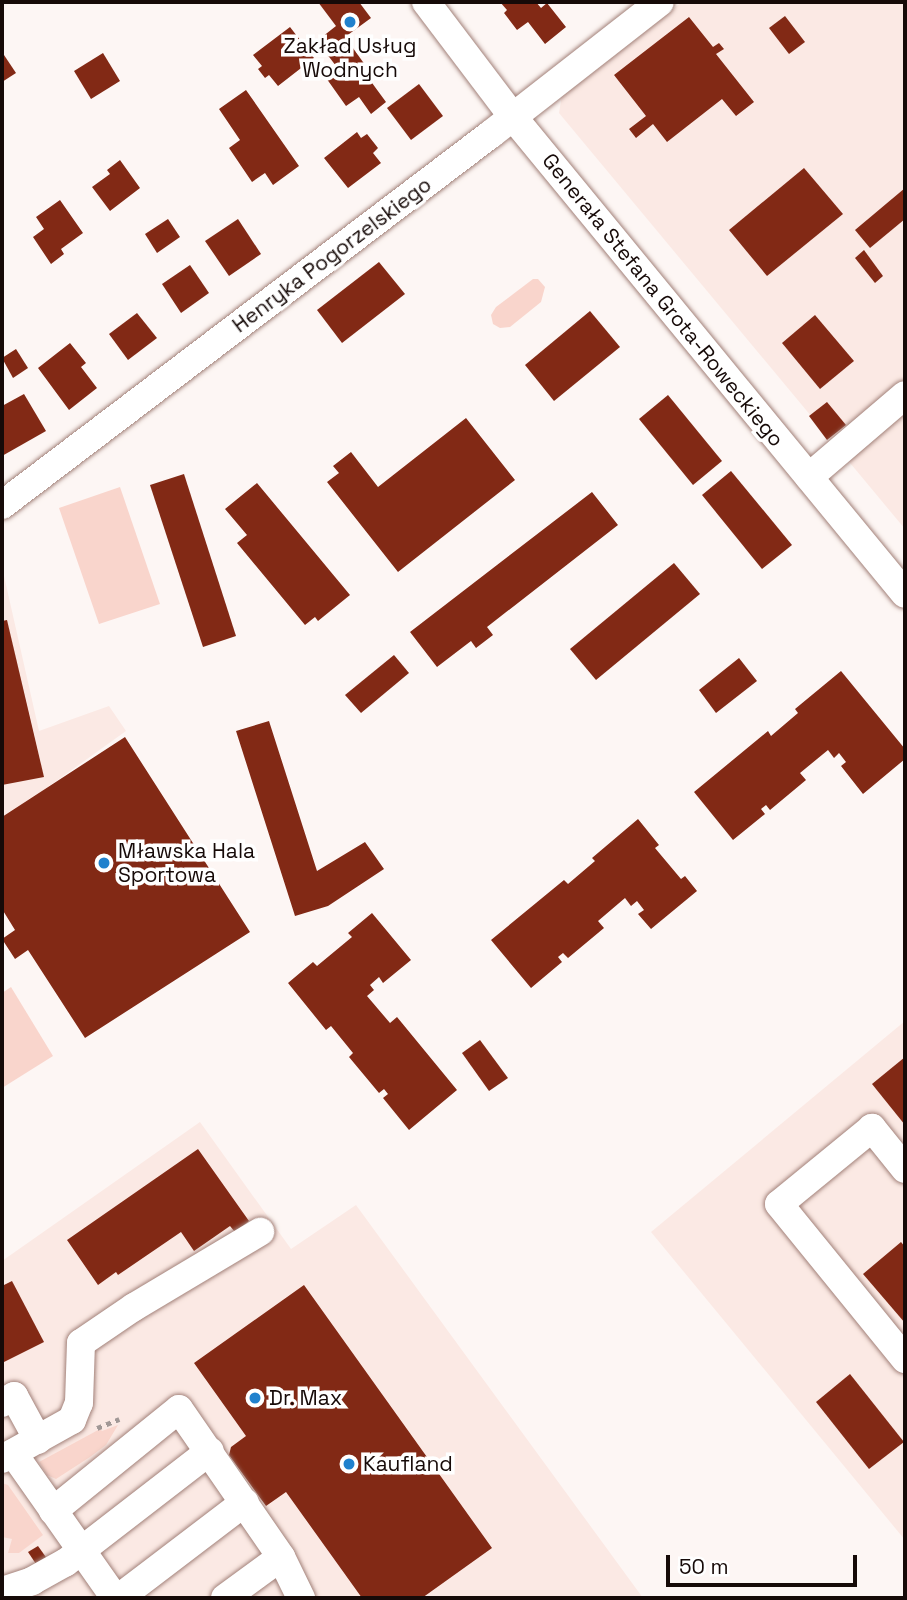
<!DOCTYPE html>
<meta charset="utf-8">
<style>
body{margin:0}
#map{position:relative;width:907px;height:1600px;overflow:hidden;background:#fdf6f4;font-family:"Space Grotesk",sans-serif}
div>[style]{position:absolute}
.built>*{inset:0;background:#fbe9e4}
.green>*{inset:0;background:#f9d5cc}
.building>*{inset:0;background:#822915}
.path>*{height:4.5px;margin-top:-2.25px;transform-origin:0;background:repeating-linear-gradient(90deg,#a19896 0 5px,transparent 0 10px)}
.roads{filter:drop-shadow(0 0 2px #a28179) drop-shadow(0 0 2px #a28179)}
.minor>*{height:28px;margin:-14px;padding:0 14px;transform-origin:14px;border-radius:14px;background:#fff}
.dots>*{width:19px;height:19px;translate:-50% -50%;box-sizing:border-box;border:4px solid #fff;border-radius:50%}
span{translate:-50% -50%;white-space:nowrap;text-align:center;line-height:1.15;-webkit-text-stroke:7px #fff;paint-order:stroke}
.poi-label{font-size:21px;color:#160a08}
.left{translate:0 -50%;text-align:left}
.street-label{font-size:21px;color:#160a08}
.frame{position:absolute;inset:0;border:4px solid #160a08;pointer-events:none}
.scale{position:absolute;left:666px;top:1555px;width:191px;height:32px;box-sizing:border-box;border:4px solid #160a08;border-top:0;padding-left:9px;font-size:21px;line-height:24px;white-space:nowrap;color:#160a08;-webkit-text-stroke:5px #fff;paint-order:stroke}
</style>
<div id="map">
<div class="built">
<i style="clip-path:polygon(682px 2px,905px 2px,905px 529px,559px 113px,562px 95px)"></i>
<i style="clip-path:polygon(2px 567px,39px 731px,109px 706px,126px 731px,2px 820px)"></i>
<i style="clip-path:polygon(905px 1021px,905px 1540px,651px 1232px)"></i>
<i style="clip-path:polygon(200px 1122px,291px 1249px,356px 1205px,643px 1598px,2px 1598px,2px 1261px)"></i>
</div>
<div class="green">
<i style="clip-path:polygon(533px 279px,538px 279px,545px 287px,541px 302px,510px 327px,500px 328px,493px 324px,491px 315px,496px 307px)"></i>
<i style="clip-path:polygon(120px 487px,160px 604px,99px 624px,59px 508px)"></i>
<i style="clip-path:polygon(11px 987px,53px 1056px,2px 1088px,2px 993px)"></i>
<i style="clip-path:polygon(118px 1425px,106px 1445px,90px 1457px,56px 1479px,47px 1475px,39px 1462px,100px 1429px,102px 1431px)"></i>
<i style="clip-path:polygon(2px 1483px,8px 1485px,43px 1535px,19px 1553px,8px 1553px,12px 1539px,2px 1537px)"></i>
</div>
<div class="building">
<i style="clip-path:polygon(318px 2px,359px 2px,371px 18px,345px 37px,368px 69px,364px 72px,386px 102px,371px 114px,359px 97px,346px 106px,324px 75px,336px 66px,317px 41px,336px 26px)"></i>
<i style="clip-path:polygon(500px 2px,536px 2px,541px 8px,547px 3px,566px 27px,545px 44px,528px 22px,517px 30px,504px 13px,507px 10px)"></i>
<i style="clip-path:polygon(785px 16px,805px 42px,789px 54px,769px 28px)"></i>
<i style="clip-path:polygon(689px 17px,713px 47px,719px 43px,724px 49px,716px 54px,754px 102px,736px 116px,722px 99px,667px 142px,653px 124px,636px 138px,629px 129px,646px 116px,614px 75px)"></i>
<i style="clip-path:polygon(290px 27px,314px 58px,278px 86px,269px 75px,265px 78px,258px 69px,262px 66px,253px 55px)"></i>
<i style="clip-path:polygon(2px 52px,16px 73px,2px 82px)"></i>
<i style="clip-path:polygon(103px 53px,120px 81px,91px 99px,74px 71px)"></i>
<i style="clip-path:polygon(419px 84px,443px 116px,411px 140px,387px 108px)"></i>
<i style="clip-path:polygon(246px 90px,299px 166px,273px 185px,265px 173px,252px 182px,229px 148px,240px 140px,219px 109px)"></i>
<i style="clip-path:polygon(357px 132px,361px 138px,367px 134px,378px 148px,373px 153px,381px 163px,348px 188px,324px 158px)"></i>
<i style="clip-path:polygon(120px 160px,140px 188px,110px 211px,92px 187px,110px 174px,107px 170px)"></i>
<i style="clip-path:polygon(804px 168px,843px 214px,767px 276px,729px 230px)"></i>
<i style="clip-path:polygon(905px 188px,905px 219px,870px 248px,855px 230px)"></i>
<i style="clip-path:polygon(60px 200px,83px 233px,61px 249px,64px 254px,51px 264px,33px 237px,44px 229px,36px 217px)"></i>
<i style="clip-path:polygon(168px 219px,180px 237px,157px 253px,145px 234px)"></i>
<i style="clip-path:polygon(238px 219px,261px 254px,229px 276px,205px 241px)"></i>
<i style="clip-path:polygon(864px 250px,883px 276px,875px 283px,855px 258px)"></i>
<i style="clip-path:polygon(379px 262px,405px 294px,342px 343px,317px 310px)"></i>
<i style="clip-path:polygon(190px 265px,209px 293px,181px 313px,162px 284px)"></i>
<i style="clip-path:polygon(590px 311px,620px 347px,554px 401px,525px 365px)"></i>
<i style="clip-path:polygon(137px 313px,157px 338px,128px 360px,109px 334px)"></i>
<i style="clip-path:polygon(815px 315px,854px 361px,820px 389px,782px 343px)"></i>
<i style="clip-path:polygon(70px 343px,86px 363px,81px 367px,97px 388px,69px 410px,38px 368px)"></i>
<i style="clip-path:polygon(16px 349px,28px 368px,13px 378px,2px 358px)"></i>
<i style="clip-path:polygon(24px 394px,46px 431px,2px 456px,2px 406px)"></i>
<i style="clip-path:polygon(668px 395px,722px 461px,693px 485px,639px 419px)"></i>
<i style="clip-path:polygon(827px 402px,846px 425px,827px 440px,809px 416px)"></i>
<i style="clip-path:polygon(466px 418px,515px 480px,398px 572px,327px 482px,339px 473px,333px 466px,351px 452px,378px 487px)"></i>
<i style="clip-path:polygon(731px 471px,792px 545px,762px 569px,702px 495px)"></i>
<i style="clip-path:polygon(184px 474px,236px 636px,203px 647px,150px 485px)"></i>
<i style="clip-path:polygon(257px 483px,350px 595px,318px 621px,315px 617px,305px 625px,237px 543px,247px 535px,225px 509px)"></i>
<i style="clip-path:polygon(592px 492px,618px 525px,487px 627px,493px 635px,476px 648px,471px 641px,437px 667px,410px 632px)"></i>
<i style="clip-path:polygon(674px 563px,700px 594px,596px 680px,570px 649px)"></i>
<i style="clip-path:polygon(7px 620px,44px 777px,2px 785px,2px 621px)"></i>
<i style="clip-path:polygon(394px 655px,409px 673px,361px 713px,345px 695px)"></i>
<i style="clip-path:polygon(739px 658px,757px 681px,716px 713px,699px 690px)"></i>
<i style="clip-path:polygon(841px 671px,905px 749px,905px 759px,863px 794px,841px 766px,846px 762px,839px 753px,834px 758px,828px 750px,800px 773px,806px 780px,770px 810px,766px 805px,761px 809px,765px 814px,733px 840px,694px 792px,768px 731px,771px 736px,798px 713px,795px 709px)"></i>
<i style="clip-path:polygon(269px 721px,317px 871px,365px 842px,384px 869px,328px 906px,295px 916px,236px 731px)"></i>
<i style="clip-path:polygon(125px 737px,250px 932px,85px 1038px,28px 950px,15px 959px,2px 939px,15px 930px,2px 909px,2px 817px)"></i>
<i style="clip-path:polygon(638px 819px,659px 845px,655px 848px,681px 879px,685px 876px,697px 891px,651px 929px,638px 914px,644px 910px,637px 901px,631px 906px,625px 898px,598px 921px,604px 928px,568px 958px,563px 953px,558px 957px,562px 962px,531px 988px,491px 940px,564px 880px,568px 884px,595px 861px,592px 858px)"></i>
<i style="clip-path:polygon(372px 913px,411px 960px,383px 983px,379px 977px,370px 985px,374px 990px,367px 996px,390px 1023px,397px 1017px,457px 1090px,409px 1130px,383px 1098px,388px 1094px,384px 1089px,379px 1093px,349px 1057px,353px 1053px,331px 1026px,326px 1030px,288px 983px,313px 962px,317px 966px,352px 937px,348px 933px)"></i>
<i style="clip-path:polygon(480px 1040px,508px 1078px,489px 1091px,462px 1053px)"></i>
<i style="clip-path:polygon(905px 1057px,905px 1125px,872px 1084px)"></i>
<i style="clip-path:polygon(198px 1149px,249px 1221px,235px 1232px,230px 1226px,194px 1251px,181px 1232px,118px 1275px,116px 1272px,98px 1285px,67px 1240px)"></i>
<i style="clip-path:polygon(901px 1242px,905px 1247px,905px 1323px,863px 1274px)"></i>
<i style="clip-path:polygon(12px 1281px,44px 1342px,2px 1363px,2px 1286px)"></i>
<i style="clip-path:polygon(304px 1285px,492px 1548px,422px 1598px,362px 1598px,286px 1492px,266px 1506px,229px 1455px,231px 1447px,246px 1436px,194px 1363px)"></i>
<i style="clip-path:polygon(850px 1374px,904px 1442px,869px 1469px,816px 1402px)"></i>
<i style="clip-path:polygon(38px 1546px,48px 1560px,38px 1567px,28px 1552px)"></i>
</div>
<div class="path">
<i style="left:97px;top:1428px;width:24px;rotate:-22deg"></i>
</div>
<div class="roads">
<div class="minor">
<i style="left:426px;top:2px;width:144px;rotate:52.9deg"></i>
<i style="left:513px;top:117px;width:617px;rotate:50.59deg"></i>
<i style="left:809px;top:477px;width:126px;rotate:-40.5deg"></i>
<i style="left:2px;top:505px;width:614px;rotate:-37.19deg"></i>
<i style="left:491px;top:134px;width:214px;rotate:-38deg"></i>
<i style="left:905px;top:1169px;width:53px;rotate:-128.8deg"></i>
<i style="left:872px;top:1128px;width:120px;rotate:140.7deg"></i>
<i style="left:779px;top:1204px;width:200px;rotate:50.9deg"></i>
<i style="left:2px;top:1403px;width:14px;rotate:-30deg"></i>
<i style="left:14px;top:1396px;width:50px;rotate:61.4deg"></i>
<i style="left:13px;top:1453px;width:177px;rotate:54.9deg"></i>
<i style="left:2px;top:1459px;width:80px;rotate:-29.1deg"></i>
<i style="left:72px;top:1420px;width:18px;rotate:-68deg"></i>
<i style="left:79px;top:1403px;width:60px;rotate:-88.1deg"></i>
<i style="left:81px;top:1343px;width:64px;rotate:-34.2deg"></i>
<i style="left:134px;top:1307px;width:147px;rotate:-30.8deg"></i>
<i style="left:53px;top:1511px;width:162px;rotate:-39deg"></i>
<i style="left:179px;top:1409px;width:180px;rotate:55.4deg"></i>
<i style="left:281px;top:1557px;width:46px;rotate:64deg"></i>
<i style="left:2px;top:1591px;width:32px;rotate:-18deg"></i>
<i style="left:32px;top:1581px;width:38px;rotate:-29deg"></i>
<i style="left:65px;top:1563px;width:183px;rotate:-37.7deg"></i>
<i style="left:119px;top:1598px;width:158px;rotate:-37.3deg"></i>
<i style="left:225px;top:1598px;width:69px;rotate:-36.2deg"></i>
</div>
</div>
<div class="dots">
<i style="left:350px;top:22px;background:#2081cd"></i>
<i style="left:104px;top:863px;background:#2081cd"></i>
<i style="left:255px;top:1398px;background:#2081cd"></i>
<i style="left:349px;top:1464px;background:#2081cd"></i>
</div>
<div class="poi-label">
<span style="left:350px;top:58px">Zakład Usług<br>Wodnych</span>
<span class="left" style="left:118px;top:863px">Mławska Hala<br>Sportowa</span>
<span class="left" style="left:269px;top:1398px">Dr. Max</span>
<span class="left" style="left:363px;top:1464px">Kaufland</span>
</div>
<div class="street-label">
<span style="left:332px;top:255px;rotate:-37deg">Henryka Pogorzelskiego</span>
<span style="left:663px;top:300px;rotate:51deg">Generała Stefana Grota-Roweckiego</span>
</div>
<div class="frame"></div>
<div class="scale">50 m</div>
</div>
